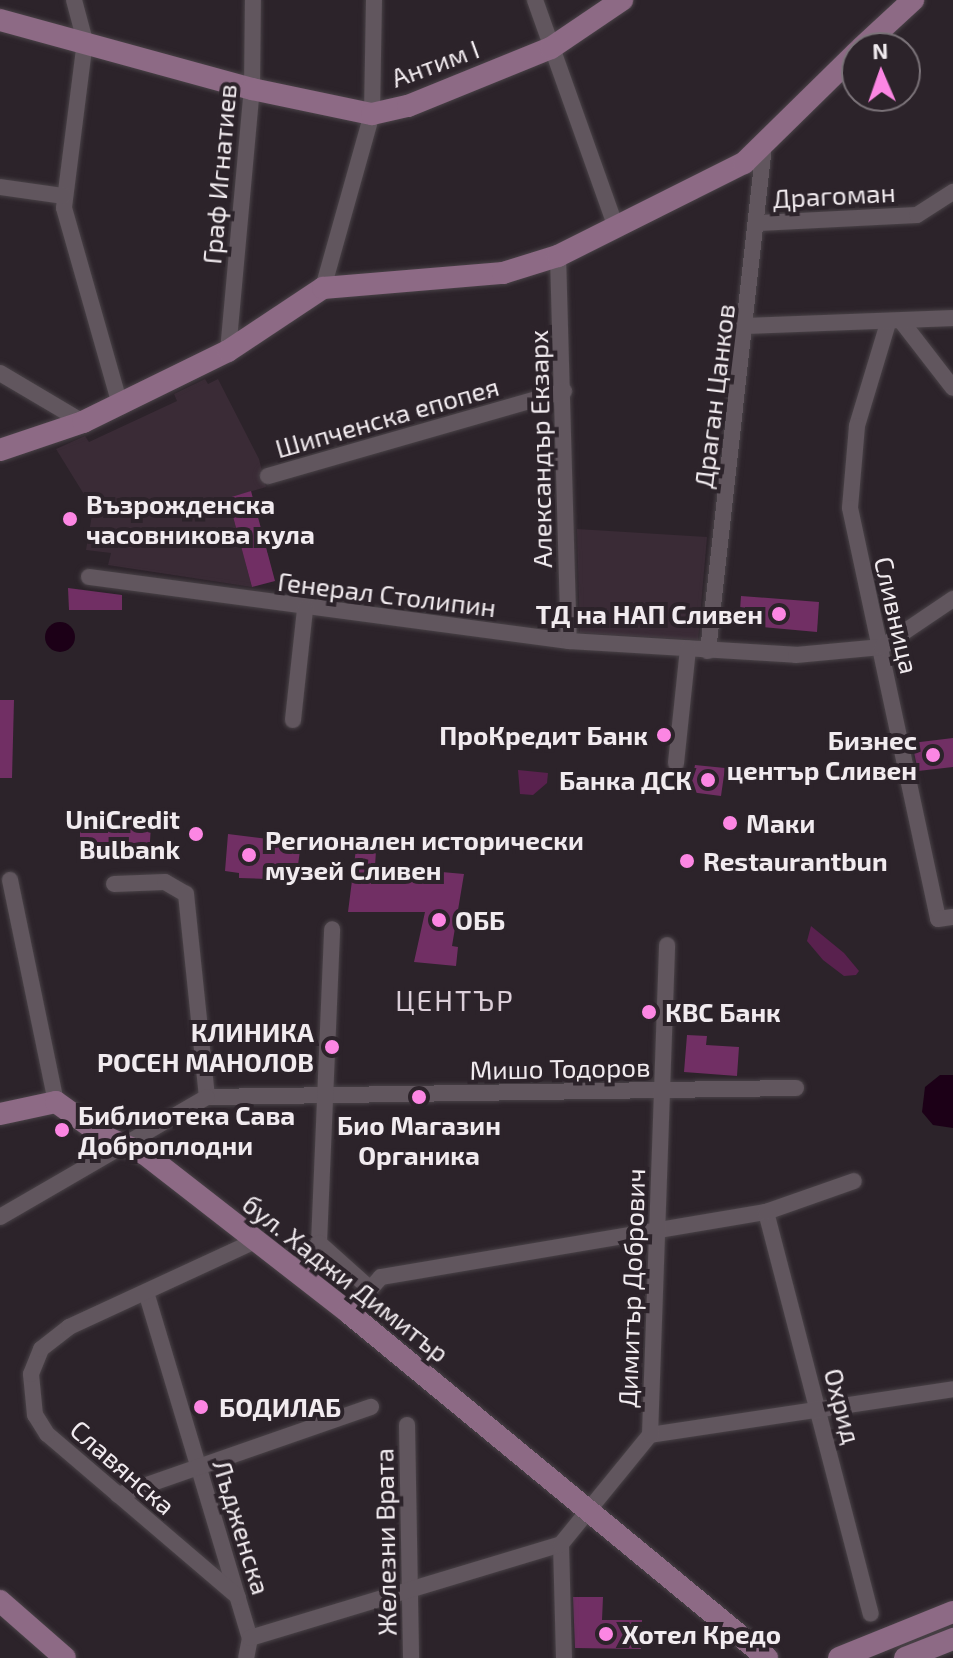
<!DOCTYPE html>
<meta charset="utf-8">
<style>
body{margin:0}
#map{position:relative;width:953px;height:1658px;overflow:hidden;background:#2c232a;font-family:"Exo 2",sans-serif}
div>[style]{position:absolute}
.built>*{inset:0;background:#3a2b36}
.green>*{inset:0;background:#59214e}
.water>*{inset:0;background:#1c0017}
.round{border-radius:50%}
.building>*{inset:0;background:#712f64}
.roads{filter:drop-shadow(0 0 2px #494247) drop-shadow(0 0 2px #494247)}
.street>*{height:16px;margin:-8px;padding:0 8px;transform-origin:8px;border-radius:8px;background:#61565e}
.secondary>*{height:22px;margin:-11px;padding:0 11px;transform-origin:11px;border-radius:11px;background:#8d6a85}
.dots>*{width:22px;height:22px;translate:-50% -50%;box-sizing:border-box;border:4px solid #2c232a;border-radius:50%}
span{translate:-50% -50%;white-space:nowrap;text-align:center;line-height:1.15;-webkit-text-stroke:8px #2c232a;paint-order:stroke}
.street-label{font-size:26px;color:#f1ebef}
.poi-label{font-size:26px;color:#f1ebef;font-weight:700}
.left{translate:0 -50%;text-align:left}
.right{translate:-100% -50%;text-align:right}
.neighbourhood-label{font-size:28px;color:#dbced8;letter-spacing:2px}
.north{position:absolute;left:841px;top:32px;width:80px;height:80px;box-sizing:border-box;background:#2c232a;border:2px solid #7b7379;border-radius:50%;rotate:358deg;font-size:22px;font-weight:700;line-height:32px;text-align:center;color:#f1ebef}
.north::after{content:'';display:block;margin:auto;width:28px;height:36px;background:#fc86e3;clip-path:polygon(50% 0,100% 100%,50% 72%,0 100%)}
</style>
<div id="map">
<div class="built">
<i style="clip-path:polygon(205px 379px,208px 384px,218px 379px,259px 459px,266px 487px,228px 498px,252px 587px,108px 565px,111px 553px,86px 550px,93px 509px,56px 449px,85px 436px,89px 442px,177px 401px,174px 394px)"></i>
<i style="clip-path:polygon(577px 529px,707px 537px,698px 640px,580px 633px)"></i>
</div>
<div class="green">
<i style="clip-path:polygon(518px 770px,548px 773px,547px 783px,533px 795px,520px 794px)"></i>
<i style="clip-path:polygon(811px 926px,844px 953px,859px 971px,856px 975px,844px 976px,823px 960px,807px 941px)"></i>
</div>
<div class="water">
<i class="round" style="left:45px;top:622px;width:30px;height:30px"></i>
<i style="clip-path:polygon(940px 1075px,953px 1075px,953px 1128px,933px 1125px,922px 1112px,925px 1087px)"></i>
</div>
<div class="building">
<i style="clip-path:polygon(251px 491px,275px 581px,252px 587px,228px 498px)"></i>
<i style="clip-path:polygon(68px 588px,122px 595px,122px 610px,69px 610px)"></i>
<i style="clip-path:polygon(741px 596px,819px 602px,817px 632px,739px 625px)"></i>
<i style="clip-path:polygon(0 700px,14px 700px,12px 778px,0 778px)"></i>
<i style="clip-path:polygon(953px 738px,953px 767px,918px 771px,912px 743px)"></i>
<i style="clip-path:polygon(695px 765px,725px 768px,721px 796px,690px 792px)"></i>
<i style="clip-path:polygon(80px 818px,151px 826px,149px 856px,80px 849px)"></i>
<i style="clip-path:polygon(228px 834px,301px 843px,296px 880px,239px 878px,239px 873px,225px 871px)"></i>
<i style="clip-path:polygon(356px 849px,376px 851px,375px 866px,464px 874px,452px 946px,458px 947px,456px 966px,414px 962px,425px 912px,348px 912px)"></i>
<i style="clip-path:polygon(687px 1035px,707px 1036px,706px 1045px,739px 1047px,737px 1076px,684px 1072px)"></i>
<i style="clip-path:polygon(573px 1597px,603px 1597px,602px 1620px,642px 1620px,641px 1649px,575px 1648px)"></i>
</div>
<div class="roads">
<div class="street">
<i style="left:74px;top:0;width:42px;rotate:75deg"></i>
<i style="left:85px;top:41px;width:168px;rotate:97.2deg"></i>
<i style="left:64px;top:208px;width:204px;rotate:74.1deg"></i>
<i style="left:535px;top:0;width:242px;rotate:70.4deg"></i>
<i style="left:0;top:187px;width:64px;rotate:8.1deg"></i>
<i style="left:759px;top:223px;width:158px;rotate:-2.9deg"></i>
<i style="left:917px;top:215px;width:43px;rotate:-32.6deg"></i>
<i style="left:558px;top:256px;width:385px;rotate:88.4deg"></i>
<i style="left:323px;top:288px;width:181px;rotate:-74.3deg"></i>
<i style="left:372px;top:114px;width:114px;rotate:-89deg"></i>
<i style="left:902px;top:322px;width:83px;rotate:52.3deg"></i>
<i style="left:888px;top:323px;width:108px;rotate:106.8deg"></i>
<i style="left:857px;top:426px;width:82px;rotate:94.9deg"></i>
<i style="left:850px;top:508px;width:420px;rotate:77.9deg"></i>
<i style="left:938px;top:919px;width:15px;rotate:-8deg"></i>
<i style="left:747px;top:326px;width:206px;rotate:-2.2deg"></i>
<i style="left:228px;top:351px;width:263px;rotate:-84.8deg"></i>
<i style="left:252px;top:89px;width:89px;rotate:-89.4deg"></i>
<i style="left:0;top:373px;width:96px;rotate:30.6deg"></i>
<i style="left:268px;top:476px;width:308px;rotate:-16deg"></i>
<i style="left:89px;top:577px;width:484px;rotate:7.6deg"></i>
<i style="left:569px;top:641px;width:227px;rotate:3.5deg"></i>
<i style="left:796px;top:655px;width:86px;rotate:-5.3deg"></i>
<i style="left:882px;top:647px;width:86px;rotate:-34.1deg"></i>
<i style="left:708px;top:651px;width:508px;rotate:-83.67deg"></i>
<i style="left:293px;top:720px;width:112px;rotate:-83.8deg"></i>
<i style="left:676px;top:763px;width:115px;rotate:-84deg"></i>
<i style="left:10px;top:880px;width:227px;rotate:78.3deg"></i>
<i style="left:114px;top:884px;width:51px;rotate:-2.2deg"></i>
<i style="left:165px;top:882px;width:24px;rotate:30deg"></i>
<i style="left:186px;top:894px;width:204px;rotate:84.1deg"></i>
<i style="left:207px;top:1097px;width:589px;rotate:-0.88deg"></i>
<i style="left:766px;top:1212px;width:415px;rotate:75.4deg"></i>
<i style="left:0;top:1217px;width:239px;rotate:-30.1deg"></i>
<i style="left:319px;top:1243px;width:314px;rotate:-87.6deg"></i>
<i style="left:293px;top:1269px;width:37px;rotate:-45deg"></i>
<i style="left:319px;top:1243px;width:66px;rotate:41.9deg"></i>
<i style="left:146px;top:1292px;width:361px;rotate:73.3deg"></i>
<i style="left:250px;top:1638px;width:20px;rotate:101deg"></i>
<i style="left:349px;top:1313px;width:48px;rotate:-48.4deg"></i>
<i style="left:381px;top:1277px;width:390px;rotate:-9.6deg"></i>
<i style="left:766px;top:1212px;width:93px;rotate:-19.4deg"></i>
<i style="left:407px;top:1425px;width:233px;rotate:89deg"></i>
<i style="left:650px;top:1435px;width:306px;rotate:-8.6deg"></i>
<i style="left:118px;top:1495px;width:268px;rotate:-19.2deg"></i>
<i style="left:561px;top:1544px;width:114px;rotate:88.5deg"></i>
<i style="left:238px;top:1597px;width:251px;rotate:-139.5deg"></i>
<i style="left:47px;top:1434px;width:22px;rotate:-122deg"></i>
<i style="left:35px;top:1415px;width:41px;rotate:-95.6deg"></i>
<i style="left:31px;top:1374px;width:27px;rotate:-68deg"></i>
<i style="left:41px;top:1349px;width:36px;rotate:-38deg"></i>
<i style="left:69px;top:1327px;width:205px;rotate:-24.8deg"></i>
<i style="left:250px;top:1638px;width:325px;rotate:-16.8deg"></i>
<i style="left:561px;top:1544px;width:141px;rotate:-50.8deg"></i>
<i style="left:650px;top:1435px;width:490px;rotate:-88deg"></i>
</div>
<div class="secondary">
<i style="left:0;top:20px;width:261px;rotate:15.3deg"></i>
<i style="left:252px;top:89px;width:123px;rotate:11.8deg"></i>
<i style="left:372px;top:114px;width:37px;rotate:-13deg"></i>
<i style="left:408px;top:106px;width:154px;rotate:-22.1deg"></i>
<i style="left:551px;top:48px;width:86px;rotate:-34.1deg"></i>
<i style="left:861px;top:48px;width:71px;rotate:-42.7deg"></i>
<i style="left:0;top:450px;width:88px;rotate:-18.6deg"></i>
<i style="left:83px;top:422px;width:161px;rotate:-26.1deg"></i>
<i style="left:228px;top:351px;width:114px;rotate:-33.6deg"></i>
<i style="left:323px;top:288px;width:181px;rotate:-4.8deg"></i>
<i style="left:503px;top:273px;width:58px;rotate:-17.2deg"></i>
<i style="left:558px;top:256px;width:208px;rotate:-26.6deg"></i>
<i style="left:744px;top:163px;width:158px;rotate:-44.5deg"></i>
<i style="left:0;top:1114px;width:57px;rotate:-12.1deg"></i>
<i style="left:56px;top:1102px;width:60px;rotate:35.5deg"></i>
<i style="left:105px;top:1137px;width:43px;rotate:23deg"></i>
<i style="left:145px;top:1154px;width:259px;rotate:37.9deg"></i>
<i style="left:349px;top:1313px;width:542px;rotate:39.53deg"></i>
<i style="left:0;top:1601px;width:86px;rotate:41.2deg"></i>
<i style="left:839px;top:1658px;width:123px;rotate:-22deg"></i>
<i style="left:905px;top:1658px;width:52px;rotate:-21.6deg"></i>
</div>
</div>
<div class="dots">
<i style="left:70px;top:519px;background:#fc86e3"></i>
<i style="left:779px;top:614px;background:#fc86e3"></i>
<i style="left:664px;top:735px;background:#fc86e3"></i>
<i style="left:933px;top:755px;background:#fc86e3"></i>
<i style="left:708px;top:780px;background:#fc86e3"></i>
<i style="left:730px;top:823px;background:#fc86e3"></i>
<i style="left:196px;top:834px;background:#fc86e3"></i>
<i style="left:249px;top:855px;background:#fc86e3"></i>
<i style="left:687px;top:861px;background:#fc86e3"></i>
<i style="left:439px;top:920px;background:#fc86e3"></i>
<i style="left:649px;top:1012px;background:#fc86e3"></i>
<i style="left:332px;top:1047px;background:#fc86e3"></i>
<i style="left:419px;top:1097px;background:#fc86e3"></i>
<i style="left:62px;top:1130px;background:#fc86e3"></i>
<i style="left:201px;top:1407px;background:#fc86e3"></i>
<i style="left:606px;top:1634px;background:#fc86e3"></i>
</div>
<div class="street-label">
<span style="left:435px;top:63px;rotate:-20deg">Антим I</span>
<span style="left:219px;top:174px;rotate:-85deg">Граф Игнатиев</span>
<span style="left:834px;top:195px;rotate:-3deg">Драгоман</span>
<span style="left:714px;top:396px;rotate:-83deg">Драган Цанков</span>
<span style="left:387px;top:417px;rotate:-16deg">Шипченска епопея</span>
<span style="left:540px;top:449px;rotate:-91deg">Александър Екзарх</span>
<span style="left:387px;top:594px;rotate:7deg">Генерал Столипин</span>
<span style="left:897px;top:615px;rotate:77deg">Сливница</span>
<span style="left:560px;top:1068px;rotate:-1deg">Мишо Тодоров</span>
<span style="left:346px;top:1278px;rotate:38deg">бул. Хаджи Димитър</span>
<span style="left:631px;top:1288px;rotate:-88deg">Димитър Добрович</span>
<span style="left:843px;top:1406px;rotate:75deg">Охрид</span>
<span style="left:123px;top:1467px;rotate:41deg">Славянска</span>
<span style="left:242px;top:1527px;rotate:73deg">Лъдженска</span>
<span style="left:385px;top:1542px;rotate:-91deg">Железни Врата</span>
</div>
<div class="poi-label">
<span class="left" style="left:86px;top:519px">Възрожденска<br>часовникова кула</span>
<span class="right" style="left:763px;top:614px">ТД на НАП Сливен</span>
<span class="right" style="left:648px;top:735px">ПроКредит Банк</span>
<span class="right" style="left:917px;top:755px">Бизнес<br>център Сливен</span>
<span class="right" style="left:692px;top:780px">Банка ДСК</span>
<span class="right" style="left:180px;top:834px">UniCredit<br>Bulbank</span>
<span class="left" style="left:746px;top:823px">Маки</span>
<span class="left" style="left:265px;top:855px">Регионален исторически<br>музей Сливен</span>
<span class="left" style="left:703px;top:861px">Restaurantbun</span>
<span class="left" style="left:455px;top:920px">ОББ</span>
<span class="left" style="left:665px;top:1012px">КВС Банк</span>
<span class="right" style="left:314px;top:1047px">КЛИНИКА<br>РОСЕН МАНОЛОВ</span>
<span class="left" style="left:78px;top:1130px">Библиотека Сава<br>Доброплодни</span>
<span style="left:419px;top:1140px">Био Магазин<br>Органика</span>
<span class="left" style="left:219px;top:1407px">БОДИЛАБ</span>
<span class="left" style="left:622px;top:1634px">Хотел Кредо</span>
</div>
<div class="neighbourhood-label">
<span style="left:455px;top:1000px">ЦЕНТЪР</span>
</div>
<div class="north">N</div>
</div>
